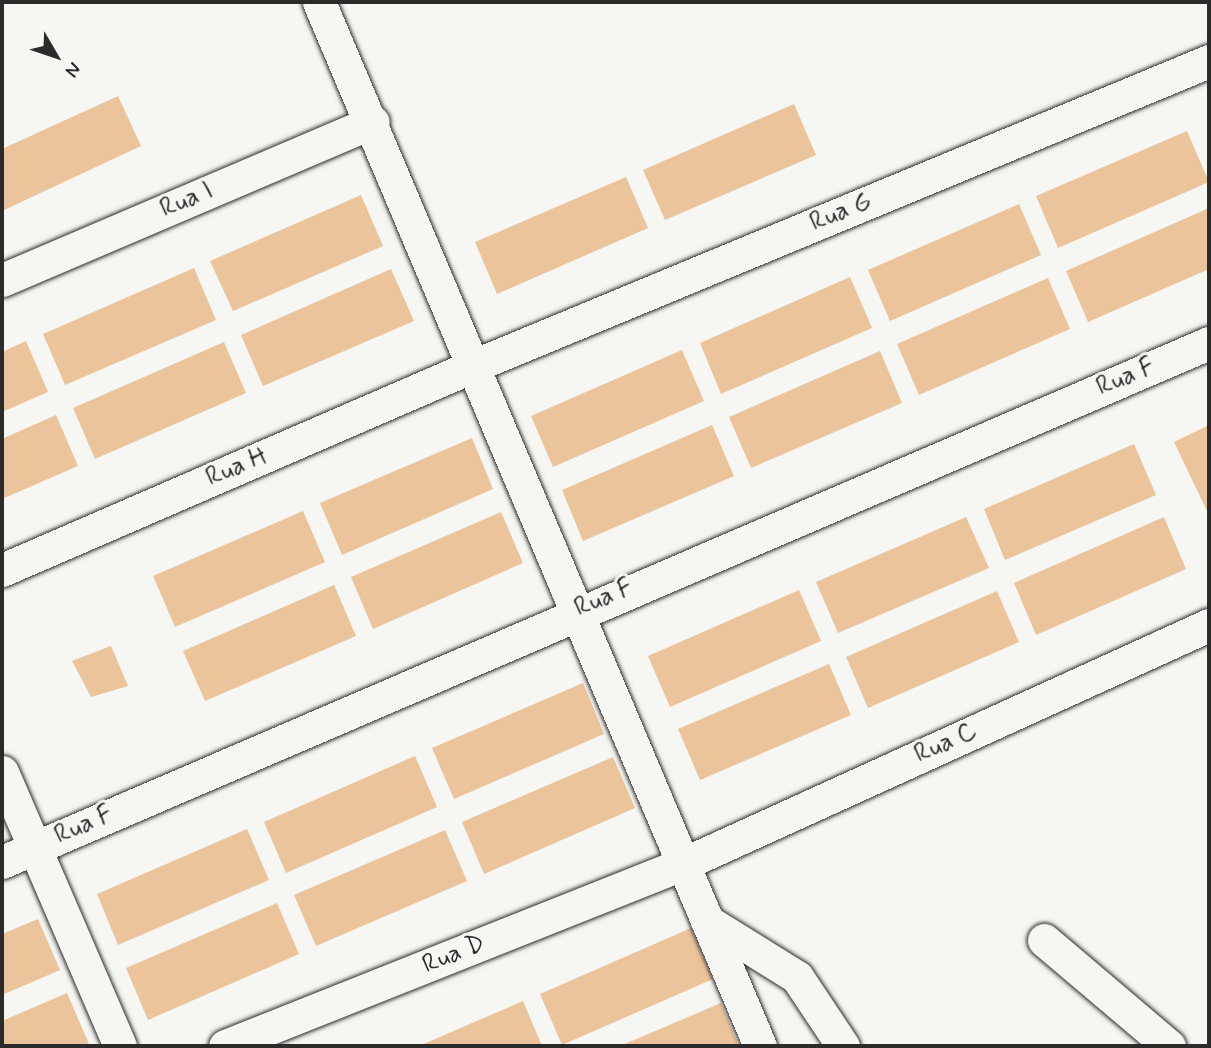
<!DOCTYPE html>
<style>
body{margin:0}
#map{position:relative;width:1211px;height:1048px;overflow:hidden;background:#f6f6f2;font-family:Mynerve,sans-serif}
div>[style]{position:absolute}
.building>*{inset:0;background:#ecc49c}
.roads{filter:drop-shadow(0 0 2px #2b2b2b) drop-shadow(0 0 2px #2b2b2b)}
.street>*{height:33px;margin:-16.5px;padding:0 16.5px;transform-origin:16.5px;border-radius:16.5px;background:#f6f6f2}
span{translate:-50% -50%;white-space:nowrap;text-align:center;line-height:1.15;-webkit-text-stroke:6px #f6f6f2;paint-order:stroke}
.street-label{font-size:26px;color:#2b2b2b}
.frame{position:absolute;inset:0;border:4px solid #2b2b2b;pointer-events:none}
.north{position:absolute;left:21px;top:21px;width:70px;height:70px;-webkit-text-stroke:5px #f6f6f2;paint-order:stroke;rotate:129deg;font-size:19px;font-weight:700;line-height:28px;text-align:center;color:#2b2b2b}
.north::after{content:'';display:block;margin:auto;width:24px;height:32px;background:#2b2b2b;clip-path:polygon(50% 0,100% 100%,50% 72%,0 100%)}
</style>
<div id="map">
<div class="building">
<i style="clip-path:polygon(118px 96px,141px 146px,2px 211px,2px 149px)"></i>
<i style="clip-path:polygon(794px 104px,816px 155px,665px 220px,643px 170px)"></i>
<i style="clip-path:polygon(1187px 131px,1209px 182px,1058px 248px,1036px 196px)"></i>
<i style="clip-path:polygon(626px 177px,648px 228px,497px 294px,475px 242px)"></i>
<i style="clip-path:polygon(361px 195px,383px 246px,233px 311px,210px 261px)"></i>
<i style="clip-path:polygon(1019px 204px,1041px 255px,890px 321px,868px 270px)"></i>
<i style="clip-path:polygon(1209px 208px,1209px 269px,1088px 322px,1066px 271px)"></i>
<i style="clip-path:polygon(194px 268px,216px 320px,65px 385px,43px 334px)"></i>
<i style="clip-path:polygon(391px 269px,414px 321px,263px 386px,241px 335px)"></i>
<i style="clip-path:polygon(850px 277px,872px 328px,721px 394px,700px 343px)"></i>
<i style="clip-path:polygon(1048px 278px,1070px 329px,919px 395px,897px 344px)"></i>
<i style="clip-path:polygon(26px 341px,48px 392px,2px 412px,2px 352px)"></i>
<i style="clip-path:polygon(224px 342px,246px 393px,95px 459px,73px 408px)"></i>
<i style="clip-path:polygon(682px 350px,704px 401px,553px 467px,531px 416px)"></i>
<i style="clip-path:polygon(880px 351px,902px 403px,751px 468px,729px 417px)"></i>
<i style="clip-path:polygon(56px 415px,78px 466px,2px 499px,2px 439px)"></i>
<i style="clip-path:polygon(712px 425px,734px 476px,583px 541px,562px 490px)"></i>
<i style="clip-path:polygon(1209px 425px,1209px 515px,1174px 442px)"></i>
<i style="clip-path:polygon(472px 438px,493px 489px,342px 555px,320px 503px)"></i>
<i style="clip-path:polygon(1134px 444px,1156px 495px,1005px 560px,984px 509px)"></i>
<i style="clip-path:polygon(303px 511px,325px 562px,175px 627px,153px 576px)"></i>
<i style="clip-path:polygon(501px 512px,523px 563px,373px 629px,351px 577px)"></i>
<i style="clip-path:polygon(966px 517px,989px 568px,838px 633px,816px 582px)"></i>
<i style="clip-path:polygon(1164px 517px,1186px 569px,1036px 635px,1014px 583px)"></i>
<i style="clip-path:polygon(334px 585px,356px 636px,205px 701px,183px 651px)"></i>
<i style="clip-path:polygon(799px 590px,821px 641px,670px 707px,648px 656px)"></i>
<i style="clip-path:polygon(997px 591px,1019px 642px,868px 708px,846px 657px)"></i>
<i style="clip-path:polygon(111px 646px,128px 686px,91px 697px,72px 661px)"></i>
<i style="clip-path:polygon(829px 664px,851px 715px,700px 780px,678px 729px)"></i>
<i style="clip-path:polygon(583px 683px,604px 734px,454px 799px,432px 748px)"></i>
<i style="clip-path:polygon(415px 756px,437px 807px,286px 873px,264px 822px)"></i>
<i style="clip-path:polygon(613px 757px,635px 808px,484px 874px,462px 822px)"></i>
<i style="clip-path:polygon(247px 829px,269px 880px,118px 945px,97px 894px)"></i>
<i style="clip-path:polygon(445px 830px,467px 881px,316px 946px,294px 895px)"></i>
<i style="clip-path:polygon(277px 903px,299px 954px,148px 1020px,126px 968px)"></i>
<i style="clip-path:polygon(38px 919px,60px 970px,2px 995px,2px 934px)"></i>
<i style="clip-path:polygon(691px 928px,713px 979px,562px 1045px,540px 994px)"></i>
<i style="clip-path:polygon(67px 993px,89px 1044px,2px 1046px,2px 1021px)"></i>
<i style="clip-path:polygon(523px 1001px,542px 1046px,419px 1046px)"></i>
<i style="clip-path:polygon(721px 1003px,739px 1046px,620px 1046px)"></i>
</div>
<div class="roads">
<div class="street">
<i style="left:319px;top:2px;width:1133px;rotate:67.1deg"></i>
<i style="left:2px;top:280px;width:403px;rotate:-23.1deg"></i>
<i style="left:2px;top:570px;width:513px;rotate:-23.42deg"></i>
<i style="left:473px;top:366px;width:797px;rotate:-22.51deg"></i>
<i style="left:2px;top:772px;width:298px;rotate:66.7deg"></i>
<i style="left:2px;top:862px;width:1314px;rotate:-23.27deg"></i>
<i style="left:707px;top:921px;width:106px;rotate:31.9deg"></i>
<i style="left:797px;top:977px;width:83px;rotate:56.3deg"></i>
<i style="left:1044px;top:940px;width:164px;rotate:40.3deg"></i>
<i style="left:225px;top:1046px;width:493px;rotate:-21.7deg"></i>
<i style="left:683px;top:864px;width:578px;rotate:-24.44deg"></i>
</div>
</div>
<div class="street-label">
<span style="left:187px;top:201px;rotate:-23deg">Rua I</span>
<span style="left:841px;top:213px;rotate:-23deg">Rua G</span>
<span style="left:1126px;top:378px;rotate:-23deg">Rua F</span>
<span style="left:237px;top:468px;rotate:-23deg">Rua H</span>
<span style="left:604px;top:599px;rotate:-23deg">Rua F</span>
<span style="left:946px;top:744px;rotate:-24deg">Rua C</span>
<span style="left:84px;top:826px;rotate:-24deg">Rua F</span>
<span style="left:454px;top:955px;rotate:-22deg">Rua D</span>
</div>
<div class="frame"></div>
<div class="north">N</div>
</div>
